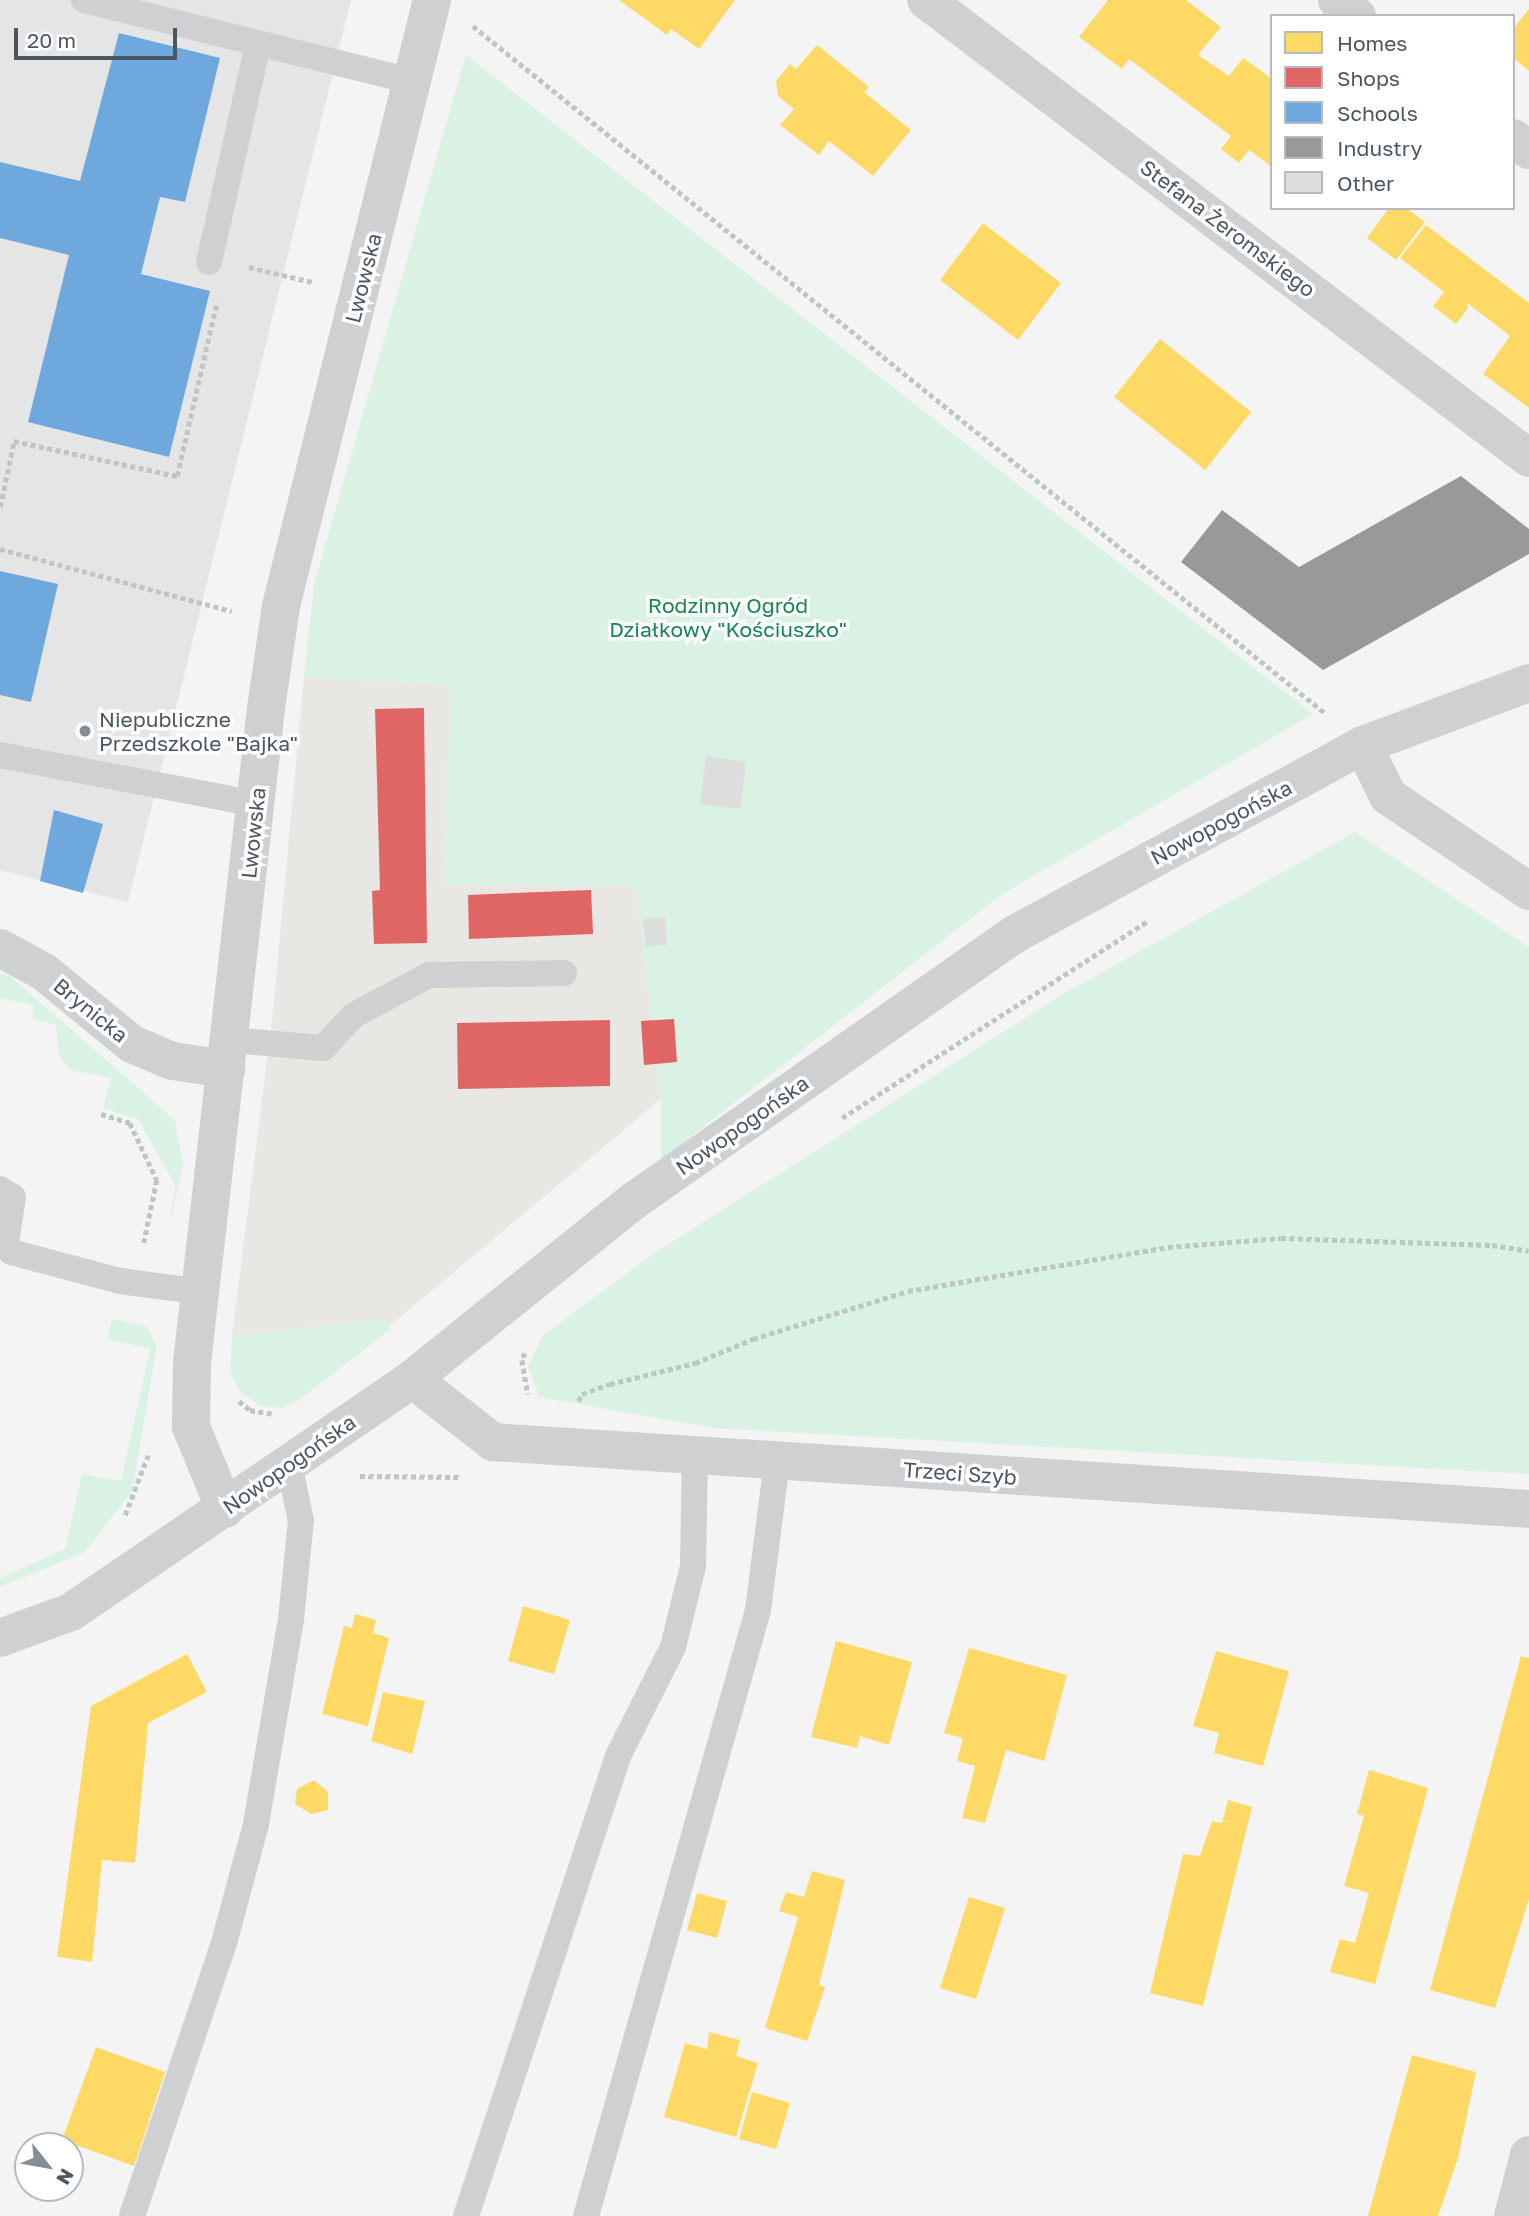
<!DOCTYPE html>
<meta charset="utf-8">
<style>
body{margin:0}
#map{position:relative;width:1529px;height:2216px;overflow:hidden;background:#f4f4f4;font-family:"Golos Text",sans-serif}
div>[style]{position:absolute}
.commercial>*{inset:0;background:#e8e7e3}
.education>*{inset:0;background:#e6e5e6}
.green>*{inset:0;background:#d9f2e3}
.homes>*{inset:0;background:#ffd966}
.shops>*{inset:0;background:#e06666}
.schools>*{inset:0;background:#6fa8dc}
.industry>*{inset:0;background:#999}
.building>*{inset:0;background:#ddddde}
.path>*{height:4.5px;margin-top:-2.25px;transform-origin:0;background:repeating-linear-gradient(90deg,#bcc7c4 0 5px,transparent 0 8.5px)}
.service>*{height:26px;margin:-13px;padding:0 13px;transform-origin:13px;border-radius:13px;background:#ced0d2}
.minor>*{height:38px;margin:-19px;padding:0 19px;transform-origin:19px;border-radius:19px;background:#ced0d2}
.tertiary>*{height:38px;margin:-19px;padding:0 19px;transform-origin:19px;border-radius:19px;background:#ced0d2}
.dots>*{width:19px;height:19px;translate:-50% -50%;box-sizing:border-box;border:4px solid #fff;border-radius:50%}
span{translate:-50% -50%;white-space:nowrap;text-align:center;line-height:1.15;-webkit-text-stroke:7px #fff;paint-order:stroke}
.street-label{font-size:21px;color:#4a5661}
.park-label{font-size:21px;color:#17864f}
.poi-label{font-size:21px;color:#4a5661}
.left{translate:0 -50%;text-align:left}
.legend{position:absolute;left:1270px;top:14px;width:245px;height:196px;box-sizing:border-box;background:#fff;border:2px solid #b7bbc0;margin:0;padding:9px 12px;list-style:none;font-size:21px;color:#4a5661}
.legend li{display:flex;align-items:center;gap:14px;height:35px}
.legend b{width:35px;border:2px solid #b7bbc0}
.north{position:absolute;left:14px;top:2132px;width:70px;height:70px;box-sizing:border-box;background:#fff;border:2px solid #b7bbc0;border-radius:50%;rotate:121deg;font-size:19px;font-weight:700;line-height:28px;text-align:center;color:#4a5661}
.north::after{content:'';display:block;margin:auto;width:24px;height:32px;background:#868d94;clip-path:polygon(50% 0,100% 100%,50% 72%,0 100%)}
.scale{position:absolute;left:14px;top:28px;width:163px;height:32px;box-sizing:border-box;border:4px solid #4a5661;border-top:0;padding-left:9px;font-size:21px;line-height:24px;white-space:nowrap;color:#4a5661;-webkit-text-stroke:5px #fff;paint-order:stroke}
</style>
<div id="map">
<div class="commercial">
<i style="clip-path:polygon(304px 677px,451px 685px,443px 884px,636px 886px,661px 1099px,392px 1324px,232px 1336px,272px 1020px)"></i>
</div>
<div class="education">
<i style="clip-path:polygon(0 0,351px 0,128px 902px,0 870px)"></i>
</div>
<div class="green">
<i style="clip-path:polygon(466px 55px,1313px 714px,1001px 895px,661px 1160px,661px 1099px,636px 886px,443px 884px,451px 685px,304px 677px,314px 584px)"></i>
<i style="clip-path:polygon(1355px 832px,1529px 947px,1529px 1474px,714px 1428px,539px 1397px,528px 1366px,542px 1336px,653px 1254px,1063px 994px)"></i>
<i style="clip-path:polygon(0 973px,11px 977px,175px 1120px,183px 1165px,168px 1231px,175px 1185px,139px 1120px,103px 1108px,111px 1078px,70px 1070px,59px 1056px,56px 1025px,33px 1019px,34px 1005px,0 998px)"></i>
<i style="clip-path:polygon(112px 1319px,146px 1326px,157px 1346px,132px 1491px,85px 1552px,0 1587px,0 1578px,65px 1549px,82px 1474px,121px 1481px,150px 1349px,107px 1339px)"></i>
<i style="clip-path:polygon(385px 1319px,391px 1329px,299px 1400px,281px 1408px,261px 1406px,240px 1392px,230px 1372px,232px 1336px)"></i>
</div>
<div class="homes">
<i style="clip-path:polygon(619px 0,735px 0,699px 49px,671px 29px,667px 35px)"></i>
<i style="clip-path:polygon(1108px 0,1186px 0,1221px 27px,1198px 55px,1229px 76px,1243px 58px,1272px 79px,1272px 167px,1249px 150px,1239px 163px,1221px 149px,1231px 136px,1129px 59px,1122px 69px,1079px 37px)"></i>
<i style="clip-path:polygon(1529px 9px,1529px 71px,1513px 58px,1513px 29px)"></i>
<i style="clip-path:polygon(817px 45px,869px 87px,864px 92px,911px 130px,873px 176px,829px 141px,819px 155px,780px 125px,794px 109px,778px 96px,776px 81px,790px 64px,796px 69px)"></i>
<i style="clip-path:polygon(1389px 208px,1406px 208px,1425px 222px,1396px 260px,1367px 238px)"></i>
<i style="clip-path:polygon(983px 223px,1061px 283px,1018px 340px,940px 280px)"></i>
<i style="clip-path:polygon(1426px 225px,1529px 303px,1529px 408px,1483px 374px,1510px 336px,1466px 302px,1468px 308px,1456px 324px,1433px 306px,1444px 292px,1400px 258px)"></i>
<i style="clip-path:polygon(1160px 339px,1251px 412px,1205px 470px,1114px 397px)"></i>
<i style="clip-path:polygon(523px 1606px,570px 1620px,554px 1674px,508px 1661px)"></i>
<i style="clip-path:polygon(355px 1614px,376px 1620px,373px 1633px,389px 1638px,368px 1726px,322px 1714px,344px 1626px,352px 1628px)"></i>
<i style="clip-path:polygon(836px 1641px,912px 1662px,889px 1745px,860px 1736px,857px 1748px,811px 1737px)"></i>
<i style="clip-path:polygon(969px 1648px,1067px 1675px,1044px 1761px,1006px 1750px,985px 1823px,962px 1818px,975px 1766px,957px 1761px,963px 1738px,944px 1733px)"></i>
<i style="clip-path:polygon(1216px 1651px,1289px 1671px,1263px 1766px,1214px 1753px,1219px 1733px,1193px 1726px)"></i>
<i style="clip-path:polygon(187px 1654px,207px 1692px,148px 1723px,135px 1863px,102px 1860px,92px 1962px,57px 1957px,91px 1706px)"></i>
<i style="clip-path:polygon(1521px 1656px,1529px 1658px,1529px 1899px,1495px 2008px,1430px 1990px)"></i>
<i style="clip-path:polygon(383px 1692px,425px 1701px,412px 1754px,371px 1741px)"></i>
<i style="clip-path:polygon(1369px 1770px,1428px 1788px,1375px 1984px,1330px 1972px,1340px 1939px,1355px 1943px,1369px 1893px,1344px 1886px,1364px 1816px,1357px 1814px)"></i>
<i style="clip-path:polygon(314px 1780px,328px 1792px,328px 1810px,311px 1814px,295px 1804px,297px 1789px)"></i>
<i style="clip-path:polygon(1228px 1800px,1252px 1807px,1203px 2006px,1150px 1993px,1183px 1854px,1200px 1856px,1212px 1821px,1222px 1823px)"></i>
<i style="clip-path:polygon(812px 1871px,845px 1880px,819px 1985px,825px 1987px,807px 2041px,765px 2028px,798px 1917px,779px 1911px,786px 1892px,804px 1897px)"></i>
<i style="clip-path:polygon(697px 1893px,727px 1901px,717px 1938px,687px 1930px)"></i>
<i style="clip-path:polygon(969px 1897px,1005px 1908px,976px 1999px,940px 1988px)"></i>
<i style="clip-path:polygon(709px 2032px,740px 2040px,736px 2056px,758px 2063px,736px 2137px,664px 2117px,685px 2043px,707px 2049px)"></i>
<i style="clip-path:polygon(96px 2047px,165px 2072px,134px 2166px,62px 2140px)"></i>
<i style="clip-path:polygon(1412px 2055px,1476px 2072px,1458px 2158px,1438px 2216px,1368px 2216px)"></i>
<i style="clip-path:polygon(752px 2092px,790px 2103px,776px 2149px,739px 2139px)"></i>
</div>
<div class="shops">
<i style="clip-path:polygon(424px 708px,427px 943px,374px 944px,372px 891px,380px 890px,375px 709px)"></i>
<i style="clip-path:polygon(591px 890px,593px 934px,469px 939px,468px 895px)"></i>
<i style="clip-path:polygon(674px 1019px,677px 1062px,644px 1065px,641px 1021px)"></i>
<i style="clip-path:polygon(610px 1020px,610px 1086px,458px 1089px,457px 1023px)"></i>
</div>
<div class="schools">
<i style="clip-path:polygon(119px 33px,220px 58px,185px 202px,160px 197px,141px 274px,210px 291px,169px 457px,28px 422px,69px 255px,0 238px,0 162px,80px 181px)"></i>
<i style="clip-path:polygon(0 571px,58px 584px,31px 702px,0 695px)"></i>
<i style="clip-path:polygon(54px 810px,103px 824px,83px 893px,40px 881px)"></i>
</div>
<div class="industry">
<i style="clip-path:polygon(1461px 476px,1529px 529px,1529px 554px,1323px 670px,1181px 562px,1222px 510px,1299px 567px)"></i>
</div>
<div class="building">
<i style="clip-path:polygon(706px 756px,746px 762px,740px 809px,700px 804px)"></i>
<i style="clip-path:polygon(665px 917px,667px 945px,646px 946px,643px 919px)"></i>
</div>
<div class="path">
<i style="left:473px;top:26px;width:1094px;rotate:38.88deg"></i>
<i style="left:249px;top:267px;width:65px;rotate:13.4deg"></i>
<i style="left:0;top:507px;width:67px;rotate:-78deg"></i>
<i style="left:14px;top:441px;width:167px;rotate:12.1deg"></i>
<i style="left:177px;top:476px;width:179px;rotate:-77.1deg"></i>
<i style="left:0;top:549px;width:240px;rotate:15deg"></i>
<i style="left:101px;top:1114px;width:30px;rotate:17deg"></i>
<i style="left:130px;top:1123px;width:63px;rotate:64.7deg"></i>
<i style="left:157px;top:1180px;width:64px;rotate:101.7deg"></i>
<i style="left:842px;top:1118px;width:362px;rotate:-32.8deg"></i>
<i style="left:525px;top:1353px;width:8px;rotate:113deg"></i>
<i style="left:522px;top:1360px;width:35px;rotate:80deg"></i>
<i style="left:239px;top:1401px;width:14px;rotate:39deg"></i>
<i style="left:250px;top:1410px;width:22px;rotate:10deg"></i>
<i style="left:578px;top:1401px;width:8px;rotate:-60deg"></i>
<i style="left:582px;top:1394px;width:30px;rotate:-20deg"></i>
<i style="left:610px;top:1384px;width:88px;rotate:-13.9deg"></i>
<i style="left:695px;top:1363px;width:63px;rotate:-22.5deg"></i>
<i style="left:753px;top:1339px;width:162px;rotate:-17.2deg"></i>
<i style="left:908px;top:1291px;width:264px;rotate:-9.6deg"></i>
<i style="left:1168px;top:1247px;width:113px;rotate:-4.6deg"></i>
<i style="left:1281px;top:1238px;width:211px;rotate:1.9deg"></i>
<i style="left:1492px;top:1245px;width:37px;rotate:9deg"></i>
<i style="left:360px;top:1476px;width:99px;rotate:0.6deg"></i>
<i style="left:125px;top:1515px;width:64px;rotate:-69deg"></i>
</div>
<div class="service">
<i style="left:84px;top:0;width:338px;rotate:13.9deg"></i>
<i style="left:209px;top:262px;width:222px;rotate:-77.3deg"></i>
<i style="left:0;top:755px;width:261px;rotate:10.8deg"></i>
<i style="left:230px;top:1040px;width:93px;rotate:4.9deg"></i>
<i style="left:323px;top:1048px;width:45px;rotate:-46.8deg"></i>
<i style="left:354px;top:1015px;width:85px;rotate:-28.1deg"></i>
<i style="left:429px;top:975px;width:135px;rotate:-0.8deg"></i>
<i style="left:0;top:1189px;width:15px;rotate:32deg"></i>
<i style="left:13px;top:1197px;width:46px;rotate:98.8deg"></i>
<i style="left:6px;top:1242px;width:11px;rotate:63deg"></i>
<i style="left:11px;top:1252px;width:113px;rotate:14.9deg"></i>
<i style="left:120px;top:1281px;width:83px;rotate:7.6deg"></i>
<i style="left:132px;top:2216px;width:288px;rotate:-71.4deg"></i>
<i style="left:224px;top:1943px;width:123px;rotate:-74.9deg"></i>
<i style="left:256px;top:1824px;width:208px;rotate:-80.3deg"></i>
<i style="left:291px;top:1619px;width:99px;rotate:-84.2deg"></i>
<i style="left:301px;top:1521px;width:58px;rotate:-101.9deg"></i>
<i style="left:466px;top:2216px;width:484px;rotate:-71.7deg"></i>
<i style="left:618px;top:1756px;width:122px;rotate:-63.2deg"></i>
<i style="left:673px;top:1647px;width:83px;rotate:-76.1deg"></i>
<i style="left:693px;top:1566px;width:111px;rotate:-89deg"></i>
<i style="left:586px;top:2216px;width:630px;rotate:-74.15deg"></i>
<i style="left:758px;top:1610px;width:150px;rotate:-82.7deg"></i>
</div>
<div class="minor">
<i style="left:926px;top:0;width:757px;rotate:37.22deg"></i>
<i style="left:1337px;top:0;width:26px;rotate:39deg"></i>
<i style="left:1513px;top:138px;width:20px;rotate:37deg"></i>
<i style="left:1363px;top:745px;width:57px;rotate:63.9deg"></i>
<i style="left:1388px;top:796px;width:170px;rotate:34deg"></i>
<i style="left:0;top:948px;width:50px;rotate:28.6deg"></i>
<i style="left:44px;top:972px;width:114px;rotate:39.3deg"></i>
<i style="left:132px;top:1044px;width:43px;rotate:23deg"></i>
<i style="left:172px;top:1061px;width:55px;rotate:8.4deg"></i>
<i style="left:412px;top:1379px;width:103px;rotate:37.9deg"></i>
<i style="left:493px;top:1442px;width:1038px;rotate:3.7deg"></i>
<i style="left:225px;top:1509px;width:89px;rotate:-112.5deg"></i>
<i style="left:191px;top:1427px;width:64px;rotate:-89.1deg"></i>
<i style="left:192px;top:1363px;width:659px;rotate:-83.55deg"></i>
<i style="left:266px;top:708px;width:103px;rotate:-81.6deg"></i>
<i style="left:281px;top:606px;width:625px;rotate:-76.01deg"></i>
<i style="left:1513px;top:2216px;width:63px;rotate:-75.3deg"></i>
</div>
<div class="tertiary">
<i style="left:0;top:1638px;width:76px;rotate:-20.1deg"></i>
<i style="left:71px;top:1612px;width:413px;rotate:-34.3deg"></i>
<i style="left:412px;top:1379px;width:286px;rotate:-38.8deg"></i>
<i style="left:635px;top:1200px;width:464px;rotate:-35deg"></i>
<i style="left:1015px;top:934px;width:396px;rotate:-28.5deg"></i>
<i style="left:1363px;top:745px;width:177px;rotate:-20.5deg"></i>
</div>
<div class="dots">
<i style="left:85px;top:731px;background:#868d94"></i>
</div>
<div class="street-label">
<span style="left:1228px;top:228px;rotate:37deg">Stefana Żeromskiego</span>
<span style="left:363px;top:278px;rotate:-76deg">Lwowska</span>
<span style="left:1221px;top:822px;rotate:-28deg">Nowopogońska</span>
<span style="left:253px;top:833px;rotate:-84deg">Lwowska</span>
<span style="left:91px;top:1010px;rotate:39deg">Brynicka</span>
<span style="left:742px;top:1125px;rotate:-35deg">Nowopogońska</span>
<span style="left:289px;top:1464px;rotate:-35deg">Nowopogońska</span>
<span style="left:960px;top:1473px;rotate:4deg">Trzeci Szyb</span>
</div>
<div class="park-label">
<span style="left:728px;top:617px">Rodzinny Ogród<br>Działkowy "Kościuszko"</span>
</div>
<div class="poi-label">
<span class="left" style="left:99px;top:731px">Niepubliczne<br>Przedszkole "Bajka"</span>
</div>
<ul class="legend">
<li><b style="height:19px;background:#ffd966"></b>Homes</li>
<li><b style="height:19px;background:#e06666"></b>Shops</li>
<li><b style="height:19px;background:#6fa8dc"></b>Schools</li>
<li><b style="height:19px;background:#999"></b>Industry</li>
<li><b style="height:19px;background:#ddddde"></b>Other</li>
</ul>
<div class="north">N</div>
<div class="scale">20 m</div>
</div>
